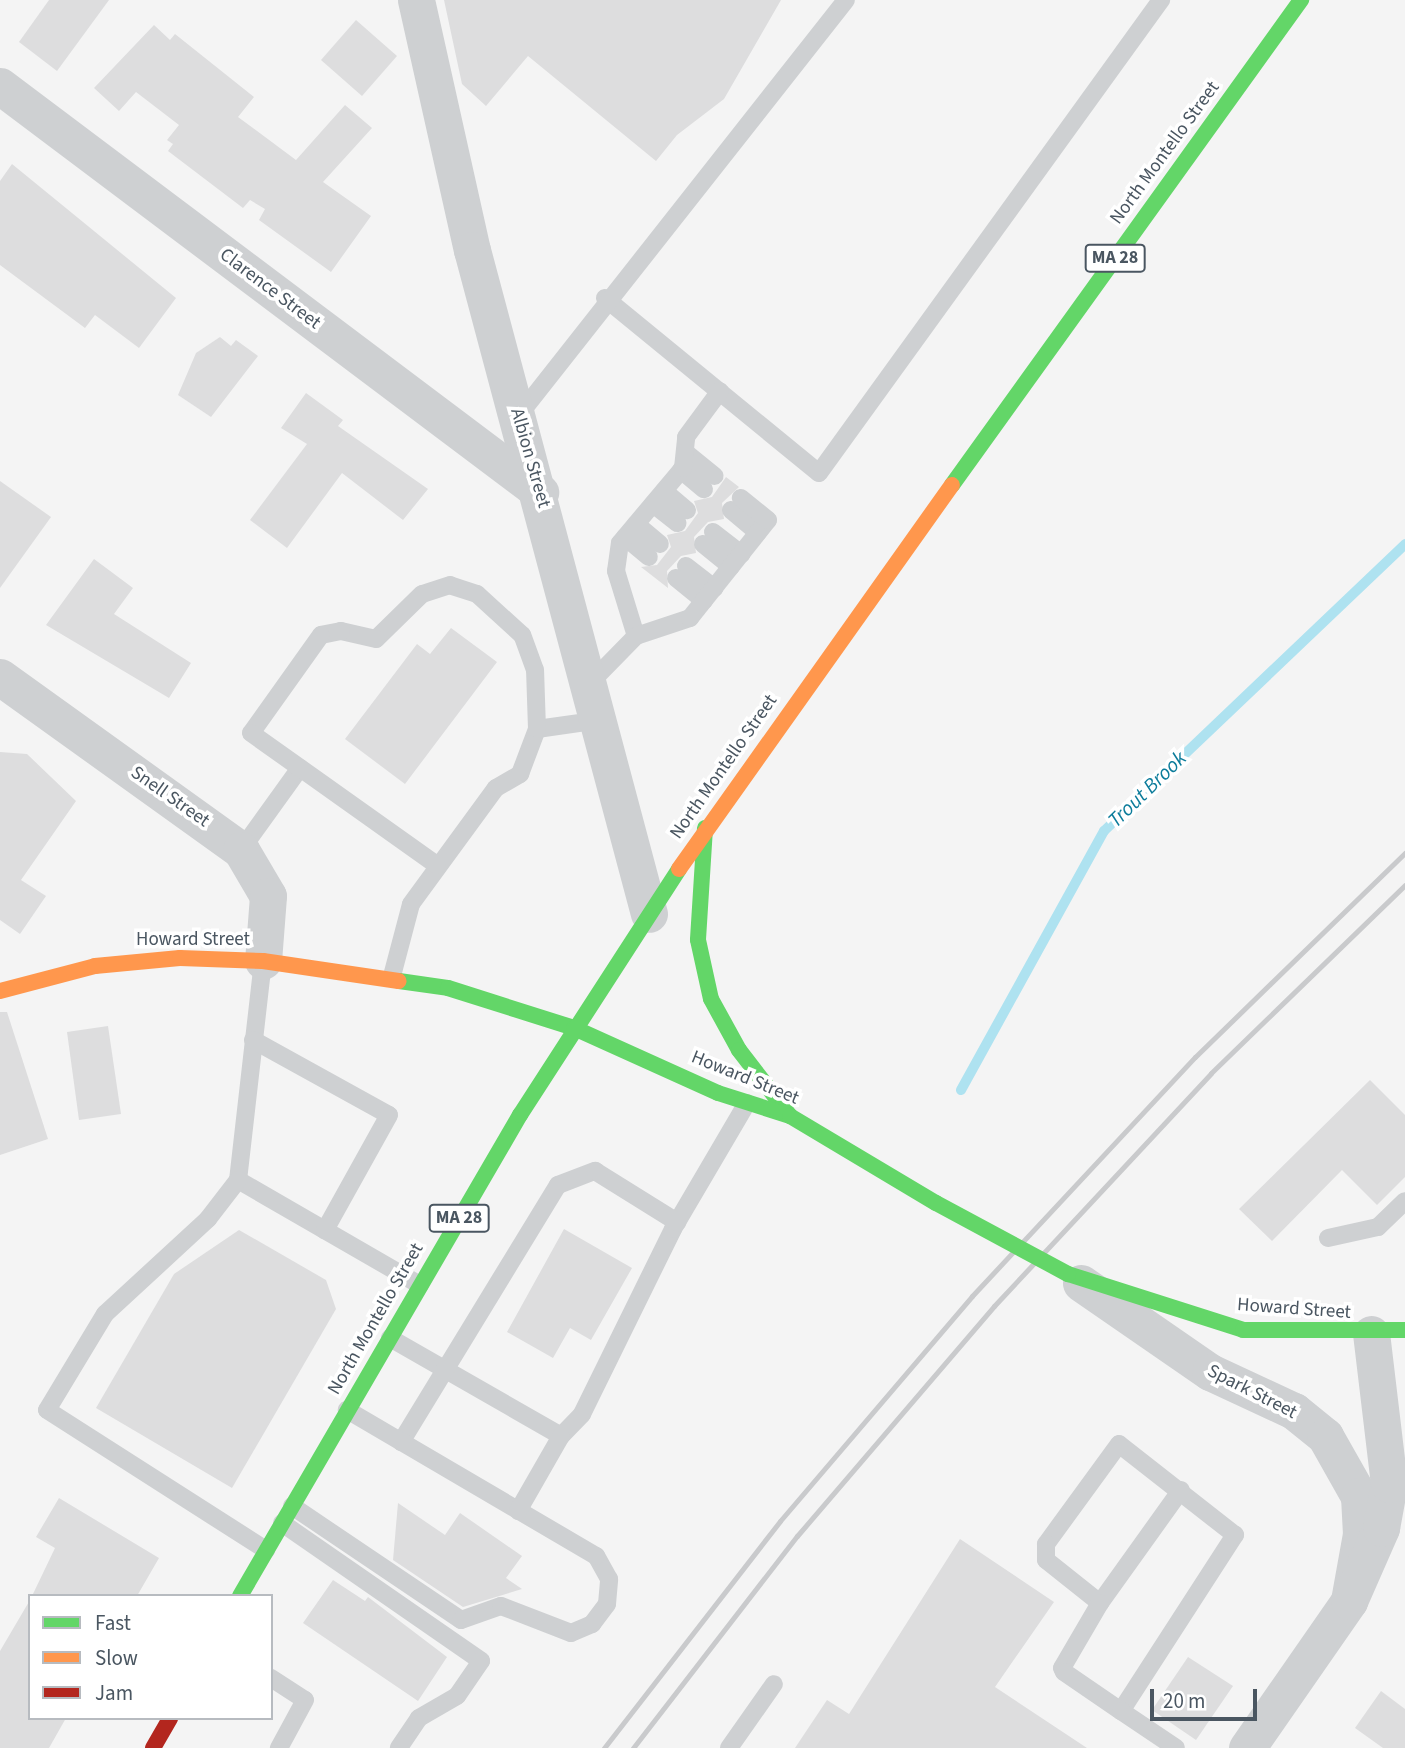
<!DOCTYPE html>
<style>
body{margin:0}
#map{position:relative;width:1405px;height:1748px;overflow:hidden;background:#f4f4f4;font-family:"Source Sans 3",sans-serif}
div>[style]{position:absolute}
.stream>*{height:10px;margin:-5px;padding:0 5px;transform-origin:5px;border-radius:5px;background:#aee2f0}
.building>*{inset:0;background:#ddddde}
.lane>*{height:18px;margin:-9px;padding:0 9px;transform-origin:9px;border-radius:9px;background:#ced0d2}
.street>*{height:37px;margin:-18.5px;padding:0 18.5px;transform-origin:18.5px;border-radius:18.5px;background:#ced0d2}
.fast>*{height:16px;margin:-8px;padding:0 8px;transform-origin:8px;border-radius:8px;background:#63d668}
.slow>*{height:16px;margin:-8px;padding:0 8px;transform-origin:8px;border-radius:8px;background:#ff974d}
.jam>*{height:16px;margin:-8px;padding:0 8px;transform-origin:8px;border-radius:8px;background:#b3261e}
.rail>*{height:5px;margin:-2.5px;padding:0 2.5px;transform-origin:2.5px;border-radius:2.5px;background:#c9cacc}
.fast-bridge>*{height:16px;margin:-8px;padding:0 8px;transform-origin:8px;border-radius:8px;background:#63d668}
span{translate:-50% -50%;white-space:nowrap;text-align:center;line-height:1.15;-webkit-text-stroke:7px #fff;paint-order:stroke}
.shield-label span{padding:2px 5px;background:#fff;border:2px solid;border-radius:5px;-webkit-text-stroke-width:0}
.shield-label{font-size:18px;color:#4a5661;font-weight:700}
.street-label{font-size:19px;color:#4a5661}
.water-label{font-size:21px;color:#0c7c9b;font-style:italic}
.legend{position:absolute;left:28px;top:1594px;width:245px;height:126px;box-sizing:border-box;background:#fff;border:2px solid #b7bbc0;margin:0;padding:9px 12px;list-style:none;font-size:21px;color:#4a5661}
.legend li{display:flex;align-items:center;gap:14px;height:35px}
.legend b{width:35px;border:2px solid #b7bbc0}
.scale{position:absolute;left:1150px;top:1689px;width:107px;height:32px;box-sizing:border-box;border:4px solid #4a5661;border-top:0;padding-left:9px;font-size:21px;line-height:24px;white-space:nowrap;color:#4a5661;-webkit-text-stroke:5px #fff;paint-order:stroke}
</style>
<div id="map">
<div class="stream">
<i style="left:961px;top:1090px;width:296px;rotate:-61.1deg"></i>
<i style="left:1104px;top:831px;width:416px;rotate:-43.6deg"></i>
</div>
<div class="building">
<i style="clip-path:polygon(49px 0,109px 0,57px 71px,19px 42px)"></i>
<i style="clip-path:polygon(444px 0,781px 0,724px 99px,677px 135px,656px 161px,528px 56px,486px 106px,462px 84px)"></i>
<i style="clip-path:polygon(356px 20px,397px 56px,362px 96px,321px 60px)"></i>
<i style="clip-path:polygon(154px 25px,170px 40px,175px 34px,254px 97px,238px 117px,296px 160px,345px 105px,372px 128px,323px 182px,371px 216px,331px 272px,259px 220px,265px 209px,250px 200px,243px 208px,168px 151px,173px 144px,167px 140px,179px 125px,136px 92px,119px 111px,94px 88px)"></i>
<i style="clip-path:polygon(12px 164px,176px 298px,139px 348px,95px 315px,85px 328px,0 265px,0 181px)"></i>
<i style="clip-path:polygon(220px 337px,231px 346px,236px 340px,258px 356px,211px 417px,178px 395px,196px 353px)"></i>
<i style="clip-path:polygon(306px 393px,343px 420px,338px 426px,428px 489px,403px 520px,342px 473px,287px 548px,250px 520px,307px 444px,281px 428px)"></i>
<i style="clip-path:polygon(726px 477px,739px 487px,722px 503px,724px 519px,708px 522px,694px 537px,696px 553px,681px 556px,667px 571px,668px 588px,641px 567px,657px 565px,671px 547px,667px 535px,685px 531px,698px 513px,694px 501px,712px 497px)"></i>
<i style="clip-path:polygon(0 481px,51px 517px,0 588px)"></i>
<i style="clip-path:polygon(94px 559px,133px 588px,114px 614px,191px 663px,169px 698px,46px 625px)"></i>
<i style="clip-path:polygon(451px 628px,497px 662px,405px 784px,345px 739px,417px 644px,430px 654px)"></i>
<i style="clip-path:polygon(0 752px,27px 754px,76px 801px,21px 880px,46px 896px,20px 934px,0 920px)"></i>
<i style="clip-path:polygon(0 1012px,7px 1012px,48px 1139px,0 1155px)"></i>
<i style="clip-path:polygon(108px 1026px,121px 1114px,79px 1120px,67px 1032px)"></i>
<i style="clip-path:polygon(1370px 1080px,1405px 1115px,1405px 1177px,1377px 1205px,1342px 1170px,1272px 1241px,1239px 1209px)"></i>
<i style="clip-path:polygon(564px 1229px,632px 1268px,591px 1340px,570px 1328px,553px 1358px,507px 1332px)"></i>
<i style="clip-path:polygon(239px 1230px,326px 1280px,336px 1309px,232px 1488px,96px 1408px,174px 1274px)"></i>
<i style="clip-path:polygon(59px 1498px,159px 1558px,137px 1596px,32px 1596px,55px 1548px,36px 1537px)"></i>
<i style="clip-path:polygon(398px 1503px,445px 1535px,460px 1513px,522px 1556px,506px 1578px,522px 1589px,463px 1607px,393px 1560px)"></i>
<i style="clip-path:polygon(960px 1539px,1054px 1602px,995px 1687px,1087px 1748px,795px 1748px,827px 1700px,849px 1714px)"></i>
<i style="clip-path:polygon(333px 1580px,365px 1601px,368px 1597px,447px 1657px,418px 1701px,303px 1623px)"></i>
<i style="clip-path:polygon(30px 1600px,30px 1718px,66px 1718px,49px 1748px,0 1748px,0 1651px)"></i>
<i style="clip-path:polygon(1188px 1657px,1233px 1686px,1196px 1740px,1152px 1710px)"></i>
<i style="clip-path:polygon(1381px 1691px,1405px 1709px,1405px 1748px,1383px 1748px,1355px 1728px)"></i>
</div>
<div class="lane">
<i style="left:605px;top:298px;width:276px;rotate:39.3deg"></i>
<i style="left:819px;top:473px;width:584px;rotate:-54.13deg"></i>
<i style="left:519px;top:415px;width:528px;rotate:-51.76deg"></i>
<i style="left:685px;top:452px;width:38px;rotate:39deg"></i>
<i style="left:681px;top:470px;width:30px;rotate:40deg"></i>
<i style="left:664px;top:491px;width:30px;rotate:40deg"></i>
<i style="left:653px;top:504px;width:31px;rotate:38deg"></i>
<i style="left:731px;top:510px;width:35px;rotate:40deg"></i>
<i style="left:636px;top:524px;width:31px;rotate:40deg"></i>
<i style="left:713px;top:532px;width:36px;rotate:38deg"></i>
<i style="left:625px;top:537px;width:31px;rotate:40deg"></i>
<i style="left:703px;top:544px;width:36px;rotate:39deg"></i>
<i style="left:686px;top:566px;width:36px;rotate:38deg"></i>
<i style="left:676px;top:578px;width:36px;rotate:39deg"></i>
<i style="left:636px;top:636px;width:68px;rotate:-107.1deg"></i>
<i style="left:616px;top:571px;width:28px;rotate:-82deg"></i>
<i style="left:620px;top:543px;width:98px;rotate:-50deg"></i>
<i style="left:683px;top:468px;width:31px;rotate:-84deg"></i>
<i style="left:686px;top:437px;width:57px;rotate:-53.5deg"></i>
<i style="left:591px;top:682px;width:64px;rotate:-45.6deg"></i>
<i style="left:636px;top:636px;width:57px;rotate:-18.4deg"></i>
<i style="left:690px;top:618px;width:125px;rotate:-51.5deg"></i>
<i style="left:768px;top:520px;width:35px;rotate:-141deg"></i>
<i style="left:537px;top:729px;width:65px;rotate:-8deg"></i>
<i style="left:241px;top:850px;width:101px;rotate:-54.3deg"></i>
<i style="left:263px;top:961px;width:220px;rotate:96.5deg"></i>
<i style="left:238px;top:1180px;width:210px;rotate:30deg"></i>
<i style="left:392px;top:976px;width:74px;rotate:-75.2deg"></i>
<i style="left:411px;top:904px;width:144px;rotate:-53.8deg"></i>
<i style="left:496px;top:788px;width:28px;rotate:-30deg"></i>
<i style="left:520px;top:774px;width:48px;rotate:-69.3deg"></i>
<i style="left:537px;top:729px;width:59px;rotate:-91.9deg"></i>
<i style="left:535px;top:670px;width:37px;rotate:-110deg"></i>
<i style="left:522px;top:635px;width:61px;rotate:-137.7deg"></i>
<i style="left:477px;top:594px;width:28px;rotate:-162deg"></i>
<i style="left:450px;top:585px;width:29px;rotate:162deg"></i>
<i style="left:422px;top:594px;width:64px;rotate:135.6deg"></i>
<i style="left:376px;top:639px;width:36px;rotate:-167deg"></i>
<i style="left:341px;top:631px;width:20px;rotate:169deg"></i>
<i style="left:321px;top:635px;width:120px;rotate:125.5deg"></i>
<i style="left:251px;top:733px;width:228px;rotate:35.4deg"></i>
<i style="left:253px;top:1040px;width:155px;rotate:28.9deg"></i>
<i style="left:389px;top:1115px;width:132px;rotate:119.1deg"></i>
<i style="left:238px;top:1180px;width:49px;rotate:127.6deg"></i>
<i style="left:208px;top:1219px;width:140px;rotate:137.3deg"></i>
<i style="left:105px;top:1314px;width:112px;rotate:121.1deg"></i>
<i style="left:47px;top:1410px;width:260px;rotate:32.6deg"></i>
<i style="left:1328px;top:1238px;width:51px;rotate:-12.4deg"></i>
<i style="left:1378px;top:1227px;width:37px;rotate:-44deg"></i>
<i style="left:390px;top:1338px;width:197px;rotate:29.8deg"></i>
<i style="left:561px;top:1436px;width:30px;rotate:-46deg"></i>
<i style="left:582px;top:1414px;width:206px;rotate:-63.8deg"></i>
<i style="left:673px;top:1229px;width:146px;rotate:-59.6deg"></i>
<i style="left:401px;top:1442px;width:301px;rotate:-58.6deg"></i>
<i style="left:558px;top:1185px;width:40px;rotate:-21deg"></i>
<i style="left:595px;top:1171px;width:97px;rotate:31.9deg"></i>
<i style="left:292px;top:1506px;width:204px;rotate:34deg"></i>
<i style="left:461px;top:1620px;width:42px;rotate:-19.3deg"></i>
<i style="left:501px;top:1606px;width:75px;rotate:21.1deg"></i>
<i style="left:571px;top:1633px;width:23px;rotate:-23deg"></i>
<i style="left:592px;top:1624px;width:25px;rotate:-53deg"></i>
<i style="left:607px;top:1604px;width:25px;rotate:-85deg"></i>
<i style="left:609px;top:1579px;width:26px;rotate:-119deg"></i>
<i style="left:596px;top:1556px;width:289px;rotate:-149.6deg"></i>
<i style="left:518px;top:1511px;width:86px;rotate:-60.2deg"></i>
<i style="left:282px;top:1523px;width:242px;rotate:34.7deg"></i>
<i style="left:481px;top:1661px;width:42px;rotate:124.4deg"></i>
<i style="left:457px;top:1696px;width:44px;rotate:149.9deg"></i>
<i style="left:419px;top:1718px;width:36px;rotate:124deg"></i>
<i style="left:1100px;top:1603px;width:139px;rotate:-54.4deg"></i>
<i style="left:271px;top:1678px;width:40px;rotate:32.9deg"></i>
<i style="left:305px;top:1700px;width:55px;rotate:118.4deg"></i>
<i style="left:1121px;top:1711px;width:210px;rotate:-57.1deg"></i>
<i style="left:1235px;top:1535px;width:147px;rotate:-141.9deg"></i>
<i style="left:1119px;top:1444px;width:124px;rotate:126.1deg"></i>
<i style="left:1046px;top:1544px;width:16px;rotate:90deg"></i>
<i style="left:1046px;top:1560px;width:69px;rotate:38.5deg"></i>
<i style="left:1100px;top:1603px;width:75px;rotate:120.3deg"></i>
<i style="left:1062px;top:1668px;width:4px;rotate:63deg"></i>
<i style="left:1064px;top:1672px;width:69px;rotate:34.4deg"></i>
<i style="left:1121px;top:1711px;width:66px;rotate:33.9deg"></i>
<i style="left:729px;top:1748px;width:78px;rotate:-54.9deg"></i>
</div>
<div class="street">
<i style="left:416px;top:0;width:256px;rotate:77.4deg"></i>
<i style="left:472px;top:250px;width:687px;rotate:75.07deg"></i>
<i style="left:0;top:86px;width:676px;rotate:36.94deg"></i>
<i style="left:0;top:677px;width:297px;rotate:35.7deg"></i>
<i style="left:241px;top:850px;width:53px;rotate:59.6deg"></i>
<i style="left:268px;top:896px;width:65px;rotate:94.4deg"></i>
<i style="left:1081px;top:1283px;width:157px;rotate:34.6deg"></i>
<i style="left:1210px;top:1372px;width:93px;rotate:24.9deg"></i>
<i style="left:1294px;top:1411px;width:40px;rotate:39deg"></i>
<i style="left:1325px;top:1436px;width:69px;rotate:60.5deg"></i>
<i style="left:1359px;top:1496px;width:38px;rotate:87deg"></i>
<i style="left:1361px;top:1534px;width:68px;rotate:100.2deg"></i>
<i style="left:1247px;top:1748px;width:179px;rotate:-55.2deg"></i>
<i style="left:1349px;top:1601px;width:80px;rotate:-66.3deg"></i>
<i style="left:1381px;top:1528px;width:45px;rotate:-79.7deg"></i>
<i style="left:1389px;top:1484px;width:151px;rotate:-96.8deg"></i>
</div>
<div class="fast">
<i style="left:952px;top:485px;width:598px;rotate:-54.26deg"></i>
<i style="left:705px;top:828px;width:112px;rotate:93.6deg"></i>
<i style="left:698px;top:940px;width:60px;rotate:77.6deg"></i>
<i style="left:711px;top:999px;width:58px;rotate:61.2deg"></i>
<i style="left:739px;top:1050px;width:83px;rotate:52.3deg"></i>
<i style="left:399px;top:981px;width:49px;rotate:8.1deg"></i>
<i style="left:448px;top:988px;width:132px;rotate:17.6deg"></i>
<i style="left:574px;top:1028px;width:158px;rotate:24.3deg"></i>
<i style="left:718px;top:1093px;width:76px;rotate:17.7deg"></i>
<i style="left:790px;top:1116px;width:170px;rotate:30.8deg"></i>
<i style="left:1068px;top:1274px;width:184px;rotate:17.7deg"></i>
<i style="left:1243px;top:1330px;width:162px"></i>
<i style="left:240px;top:1596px;width:557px;rotate:-59.8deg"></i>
<i style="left:520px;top:1115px;width:293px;rotate:-57.1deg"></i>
</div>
<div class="slow">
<i style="left:679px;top:869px;width:471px;rotate:-54.6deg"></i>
<i style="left:0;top:991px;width:98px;rotate:-14.7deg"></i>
<i style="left:95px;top:966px;width:85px;rotate:-5.4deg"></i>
<i style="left:180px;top:958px;width:83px;rotate:2.1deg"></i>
<i style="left:263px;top:961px;width:137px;rotate:8.4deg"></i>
</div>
<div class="jam">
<i style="left:153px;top:1748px;width:34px;rotate:-60deg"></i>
</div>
<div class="rail">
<i style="left:604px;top:1748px;width:287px;rotate:-52.2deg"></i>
<i style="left:780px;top:1521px;width:296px;rotate:-49.5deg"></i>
<i style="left:972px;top:1296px;width:327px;rotate:-47deg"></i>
<i style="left:1195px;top:1057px;width:293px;rotate:-44.2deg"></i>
<i style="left:633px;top:1748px;width:268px;rotate:-52.3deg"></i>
<i style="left:797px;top:1536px;width:303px;rotate:-49.4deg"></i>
<i style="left:994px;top:1306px;width:318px;rotate:-47deg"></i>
<i style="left:1211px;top:1073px;width:270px;rotate:-44.1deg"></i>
</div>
<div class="fast-bridge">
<i style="left:936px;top:1203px;width:150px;rotate:28.3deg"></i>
</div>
<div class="shield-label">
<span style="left:1115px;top:258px">MA 28</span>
<span style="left:459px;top:1218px">MA 28</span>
</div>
<div class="street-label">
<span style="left:1165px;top:153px;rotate:-54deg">North Montello Street</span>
<span style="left:270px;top:289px;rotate:37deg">Clarence Street</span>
<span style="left:530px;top:458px;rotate:74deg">Albion Street</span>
<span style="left:724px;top:767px;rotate:-55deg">North Montello Street</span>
<span style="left:170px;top:797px;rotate:35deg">Snell Street</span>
<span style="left:193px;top:940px">Howard Street</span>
<span style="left:745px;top:1078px;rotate:22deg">Howard Street</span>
<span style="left:1294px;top:1309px;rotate:4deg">Howard Street</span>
<span style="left:376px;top:1319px;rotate:-60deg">North Montello Street</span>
<span style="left:1252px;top:1392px;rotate:27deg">Spark Street</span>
</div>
<div class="water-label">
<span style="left:1147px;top:789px;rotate:-44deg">Trout Brook</span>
</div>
<ul class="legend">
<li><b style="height:9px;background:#63d668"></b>Fast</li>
<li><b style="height:9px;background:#ff974d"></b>Slow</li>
<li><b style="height:9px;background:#b3261e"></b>Jam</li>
</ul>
<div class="scale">20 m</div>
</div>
